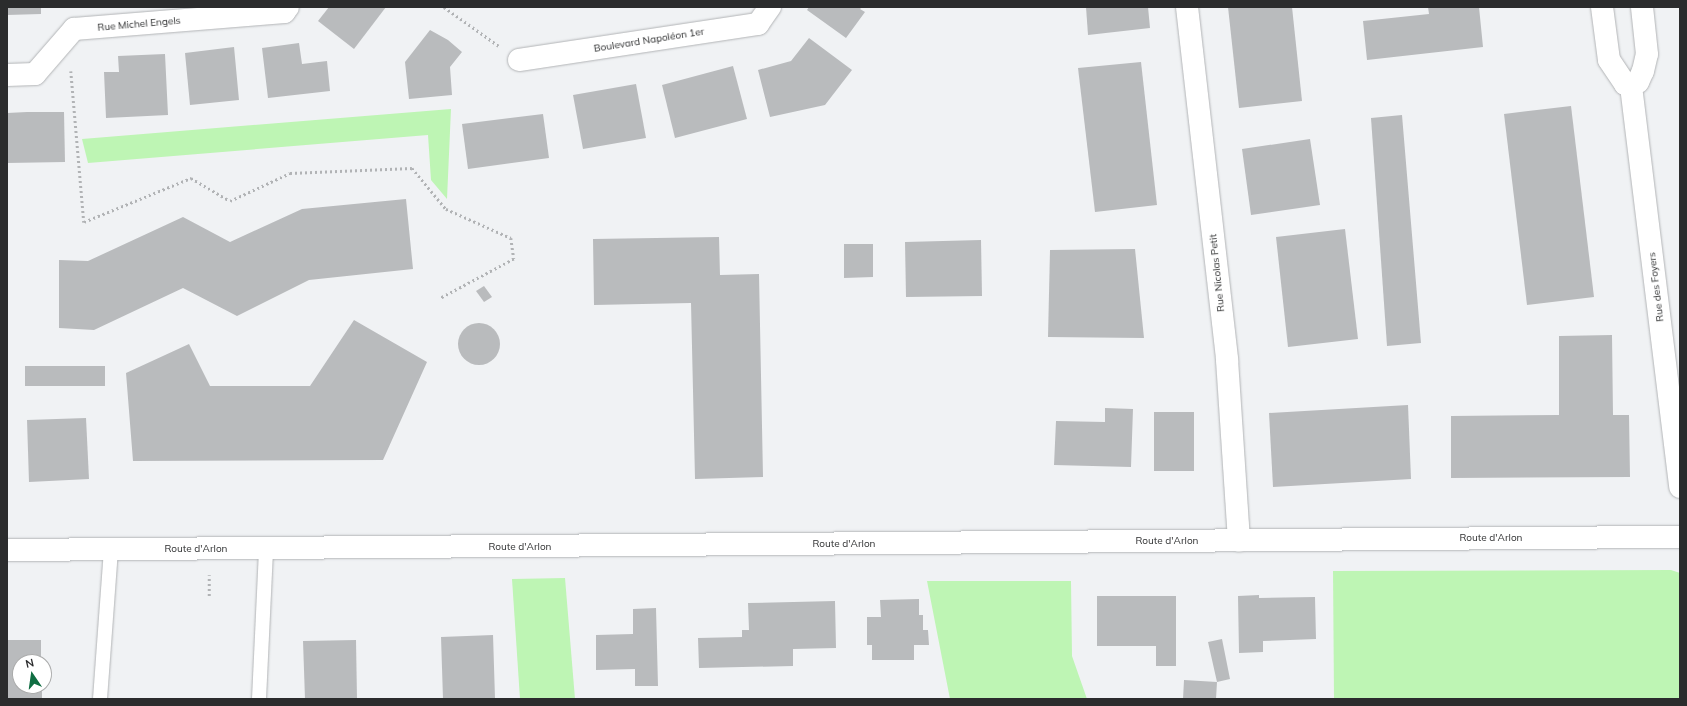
<!DOCTYPE html>
<meta charset="utf-8">
<style>
body{margin:0}
#map{position:relative;width:1687px;height:706px;overflow:hidden;background:#f0f2f4;font-family:Mulish,sans-serif}
div>[style]{position:absolute}
.green>*{inset:0;background:#bef5b4}
.building>*{inset:0;background:#b9bbbd}
.round{border-radius:50%}
.path>*{height:2.5px;margin-top:-1.25px;transform-origin:0;background:repeating-linear-gradient(90deg,#b1b3b5 0 2px,transparent 0 5px)}
.roads{filter:drop-shadow(0 0 1px #b2b4b6) drop-shadow(0 0 1px #b2b4b6)}
.lane>*{height:14px;margin:-7px;padding:0 7px;transform-origin:7px;border-radius:7px;background:#fff}
.street>*{height:22px;margin:-11px;padding:0 11px;transform-origin:11px;border-radius:11px;background:#fff}
.primary>*{height:22px;margin:-11px;padding:0 11px;transform-origin:11px;border-radius:11px;background:#fff}
span{translate:-50% -50%;white-space:nowrap;text-align:center;line-height:1.15;-webkit-text-stroke:3px #fff;paint-order:stroke}
.street-label{font-size:10px;color:#2b2c2d}
.frame{position:absolute;inset:0;border:8px solid #2b2c2d;pointer-events:none}
.north{position:absolute;left:12px;top:654px;width:40px;height:40px;box-sizing:border-box;background:#fff;border:1px solid #aaabab;border-radius:50%;rotate:347deg;font-size:11px;font-weight:700;line-height:16px;text-align:center;color:#2b2c2d}
.north::after{content:'';display:block;margin:auto;width:14px;height:18px;background:#0f6d42;clip-path:polygon(50% 0,100% 100%,50% 72%,0 100%)}
</style>
<div id="map">
<div class="green">
<i style="clip-path:polygon(451px 109px,447px 199px,431px 180px,428px 135px,88px 163px,82px 139px)"></i>
<i style="clip-path:polygon(1671px 570px,1680px 573px,1680px 699px,1334px 699px,1333px 571px)"></i>
<i style="clip-path:polygon(565px 578px,575px 699px,520px 699px,512px 579px)"></i>
<i style="clip-path:polygon(927px 581px,1071px 581px,1072px 656px,1087px 699px,950px 699px)"></i>
</div>
<div class="building">
<i style="clip-path:polygon(7px 7px,41px 7px,41px 14px,7px 15px)"></i>
<i style="clip-path:polygon(329px 7px,386px 7px,354px 49px,318px 21px)"></i>
<i style="clip-path:polygon(809px 7px,862px 7px,860px 9px,865px 12px,846px 38px,807px 10px)"></i>
<i style="clip-path:polygon(1086px 7px,1148px 7px,1150px 28px,1088px 35px)"></i>
<i style="clip-path:polygon(1228px 7px,1292px 7px,1302px 101px,1239px 108px)"></i>
<i style="clip-path:polygon(1428px 7px,1479px 7px,1483px 47px,1367px 60px,1363px 21px,1429px 14px)"></i>
<i style="clip-path:polygon(430px 30px,448px 40px,462px 52px,450px 67px,452px 95px,409px 99px,405px 62px)"></i>
<i style="clip-path:polygon(809px 38px,852px 70px,825px 105px,770px 117px,758px 70px,791px 61px)"></i>
<i style="clip-path:polygon(299px 43px,302px 64px,327px 61px,330px 91px,268px 98px,262px 48px)"></i>
<i style="clip-path:polygon(234px 47px,239px 100px,190px 105px,185px 53px)"></i>
<i style="clip-path:polygon(165px 54px,168px 115px,106px 118px,104px 72px,119px 72px,118px 56px)"></i>
<i style="clip-path:polygon(1141px 62px,1157px 205px,1095px 212px,1078px 68px)"></i>
<i style="clip-path:polygon(733px 66px,747px 119px,675px 138px,662px 85px)"></i>
<i style="clip-path:polygon(636px 84px,646px 138px,583px 149px,573px 95px)"></i>
<i style="clip-path:polygon(1571px 106px,1594px 297px,1527px 305px,1504px 114px)"></i>
<i style="clip-path:polygon(27px 112px,64px 112px,65px 162px,7px 163px,7px 113px)"></i>
<i style="clip-path:polygon(543px 114px,549px 158px,468px 169px,462px 124px)"></i>
<i style="clip-path:polygon(1402px 115px,1421px 343px,1387px 346px,1371px 118px)"></i>
<i style="clip-path:polygon(1310px 139px,1320px 205px,1251px 215px,1242px 149px)"></i>
<i style="clip-path:polygon(406px 199px,413px 269px,309px 280px,237px 316px,183px 288px,94px 330px,59px 328px,59px 260px,88px 261px,183px 217px,230px 242px,302px 209px)"></i>
<i style="clip-path:polygon(1345px 229px,1358px 339px,1288px 347px,1276px 237px)"></i>
<i style="clip-path:polygon(719px 237px,720px 275px,759px 274px,763px 477px,695px 479px,691px 303px,594px 305px,593px 239px)"></i>
<i style="clip-path:polygon(981px 240px,982px 296px,906px 297px,905px 242px)"></i>
<i style="clip-path:polygon(844px 244px,873px 244px,873px 277px,844px 278px)"></i>
<i style="clip-path:polygon(1135px 249px,1144px 338px,1048px 337px,1050px 250px)"></i>
<i style="clip-path:polygon(484px 286px,492px 297px,484px 302px,476px 291px)"></i>
<i style="clip-path:polygon(354px 320px,427px 362px,383px 460px,133px 461px,126px 373px,189px 344px,210px 386px,310px 386px)"></i>
<i class="round" style="left:458px;top:323px;width:42px;height:42px"></i>
<i style="clip-path:polygon(1612px 335px,1613px 415px,1629px 415px,1630px 477px,1451px 478px,1451px 416px,1559px 415px,1559px 336px)"></i>
<i style="clip-path:polygon(25px 366px,105px 366px,105px 386px,25px 386px)"></i>
<i style="clip-path:polygon(1408px 405px,1411px 479px,1273px 487px,1269px 413px)"></i>
<i style="clip-path:polygon(1105px 408px,1133px 409px,1131px 467px,1054px 465px,1056px 421px,1105px 422px)"></i>
<i style="clip-path:polygon(1154px 412px,1194px 412px,1194px 471px,1154px 471px)"></i>
<i style="clip-path:polygon(86px 418px,89px 479px,29px 482px,27px 420px)"></i>
<i style="clip-path:polygon(1259px 595px,1259px 598px,1315px 597px,1316px 639px,1263px 641px,1263px 652px,1239px 653px,1238px 596px)"></i>
<i style="clip-path:polygon(1097px 596px,1176px 596px,1176px 666px,1156px 666px,1156px 646px,1097px 646px)"></i>
<i style="clip-path:polygon(919px 599px,919px 615px,923px 615px,923px 630px,928px 630px,929px 645px,914px 645px,914px 660px,872px 660px,872px 645px,867px 645px,867px 617px,881px 617px,880px 600px)"></i>
<i style="clip-path:polygon(835px 601px,836px 648px,793px 649px,793px 666px,699px 668px,698px 638px,742px 637px,742px 630px,749px 630px,748px 603px)"></i>
<i style="clip-path:polygon(656px 608px,658px 686px,635px 686px,635px 669px,596px 670px,596px 635px,633px 634px,633px 609px)"></i>
<i style="clip-path:polygon(493px 635px,495px 699px,443px 699px,441px 637px)"></i>
<i style="clip-path:polygon(1222px 639px,1230px 679px,1217px 682px,1216px 699px,1183px 699px,1184px 680px,1217px 682px,1208px 642px)"></i>
<i style="clip-path:polygon(7px 640px,41px 640px,41px 662px,20px 662px,20px 686px,42px 686px,42px 699px,7px 699px)"></i>
<i style="clip-path:polygon(356px 640px,357px 699px,305px 699px,303px 641px)"></i>
</div>
<div class="path">
<i style="left:444px;top:7px;width:67px;rotate:35.3deg"></i>
<i style="left:71px;top:71px;width:152px;rotate:85.1deg"></i>
<i style="left:84px;top:222px;width:116px;rotate:-22.4deg"></i>
<i style="left:191px;top:178px;width:45px;rotate:30.5deg"></i>
<i style="left:230px;top:201px;width:66px;rotate:-25deg"></i>
<i style="left:290px;top:173px;width:122px;rotate:-2.3deg"></i>
<i style="left:412px;top:168px;width:53px;rotate:50.3deg"></i>
<i style="left:446px;top:209px;width:71px;rotate:24deg"></i>
<i style="left:511px;top:238px;width:21px;rotate:82deg"></i>
<i style="left:514px;top:259px;width:83px;rotate:151.9deg"></i>
<i style="left:209px;top:596px;width:21px;rotate:-90deg"></i>
</div>
<div class="roads">
<div class="lane">
<i style="left:100px;top:699px;width:149px;rotate:-85.8deg"></i>
<i style="left:259px;top:699px;width:151px;rotate:-87.3deg"></i>
</div>
<div class="street">
<i style="left:1187px;top:7px;width:355px;rotate:83.5deg"></i>
<i style="left:1227px;top:360px;width:181px;rotate:86.2deg"></i>
<i style="left:1602px;top:7px;width:53px;rotate:82.5deg"></i>
<i style="left:1609px;top:60px;width:29px;rotate:56deg"></i>
<i style="left:1625px;top:84px;width:6px;rotate:18deg"></i>
<i style="left:519px;top:60px;width:242px;rotate:-8.6deg"></i>
<i style="left:758px;top:24px;width:21px;rotate:-55deg"></i>
<i style="left:7px;top:75px;width:28px;rotate:-2deg"></i>
<i style="left:35px;top:74px;width:60px;rotate:-49.1deg"></i>
<i style="left:74px;top:29px;width:211px;rotate:-4.6deg"></i>
<i style="left:284px;top:12px;width:6px;rotate:-51deg"></i>
<i style="left:1631px;top:86px;width:404px;rotate:83deg"></i>
<i style="left:1631px;top:86px;width:8px;rotate:-30deg"></i>
<i style="left:1638px;top:82px;width:12px;rotate:-66deg"></i>
<i style="left:1643px;top:71px;width:17px;rotate:-77deg"></i>
<i style="left:1647px;top:54px;width:47px;rotate:-96.1deg"></i>
</div>
<div class="primary">
<i style="left:7px;top:550px;width:1673px;rotate:-0.45deg"></i>
</div>
</div>
<div class="street-label">
<span style="left:139px;top:24px;rotate:-5deg">Rue Michel Engels</span>
<span style="left:649px;top:40px;rotate:-9deg">Boulevard Napoléon 1er</span>
<span style="left:1217px;top:273px;rotate:-96deg">Rue Nicolas Petit</span>
<span style="left:1656px;top:287px;rotate:-97deg">Rue des Foyers</span>
<span style="left:1491px;top:538px">Route d'Arlon</span>
<span style="left:1167px;top:541px">Route d'Arlon</span>
<span style="left:844px;top:544px">Route d'Arlon</span>
<span style="left:520px;top:547px">Route d'Arlon</span>
<span style="left:196px;top:549px">Route d'Arlon</span>
</div>
<div class="frame"></div>
<div class="north">N</div>
</div>
